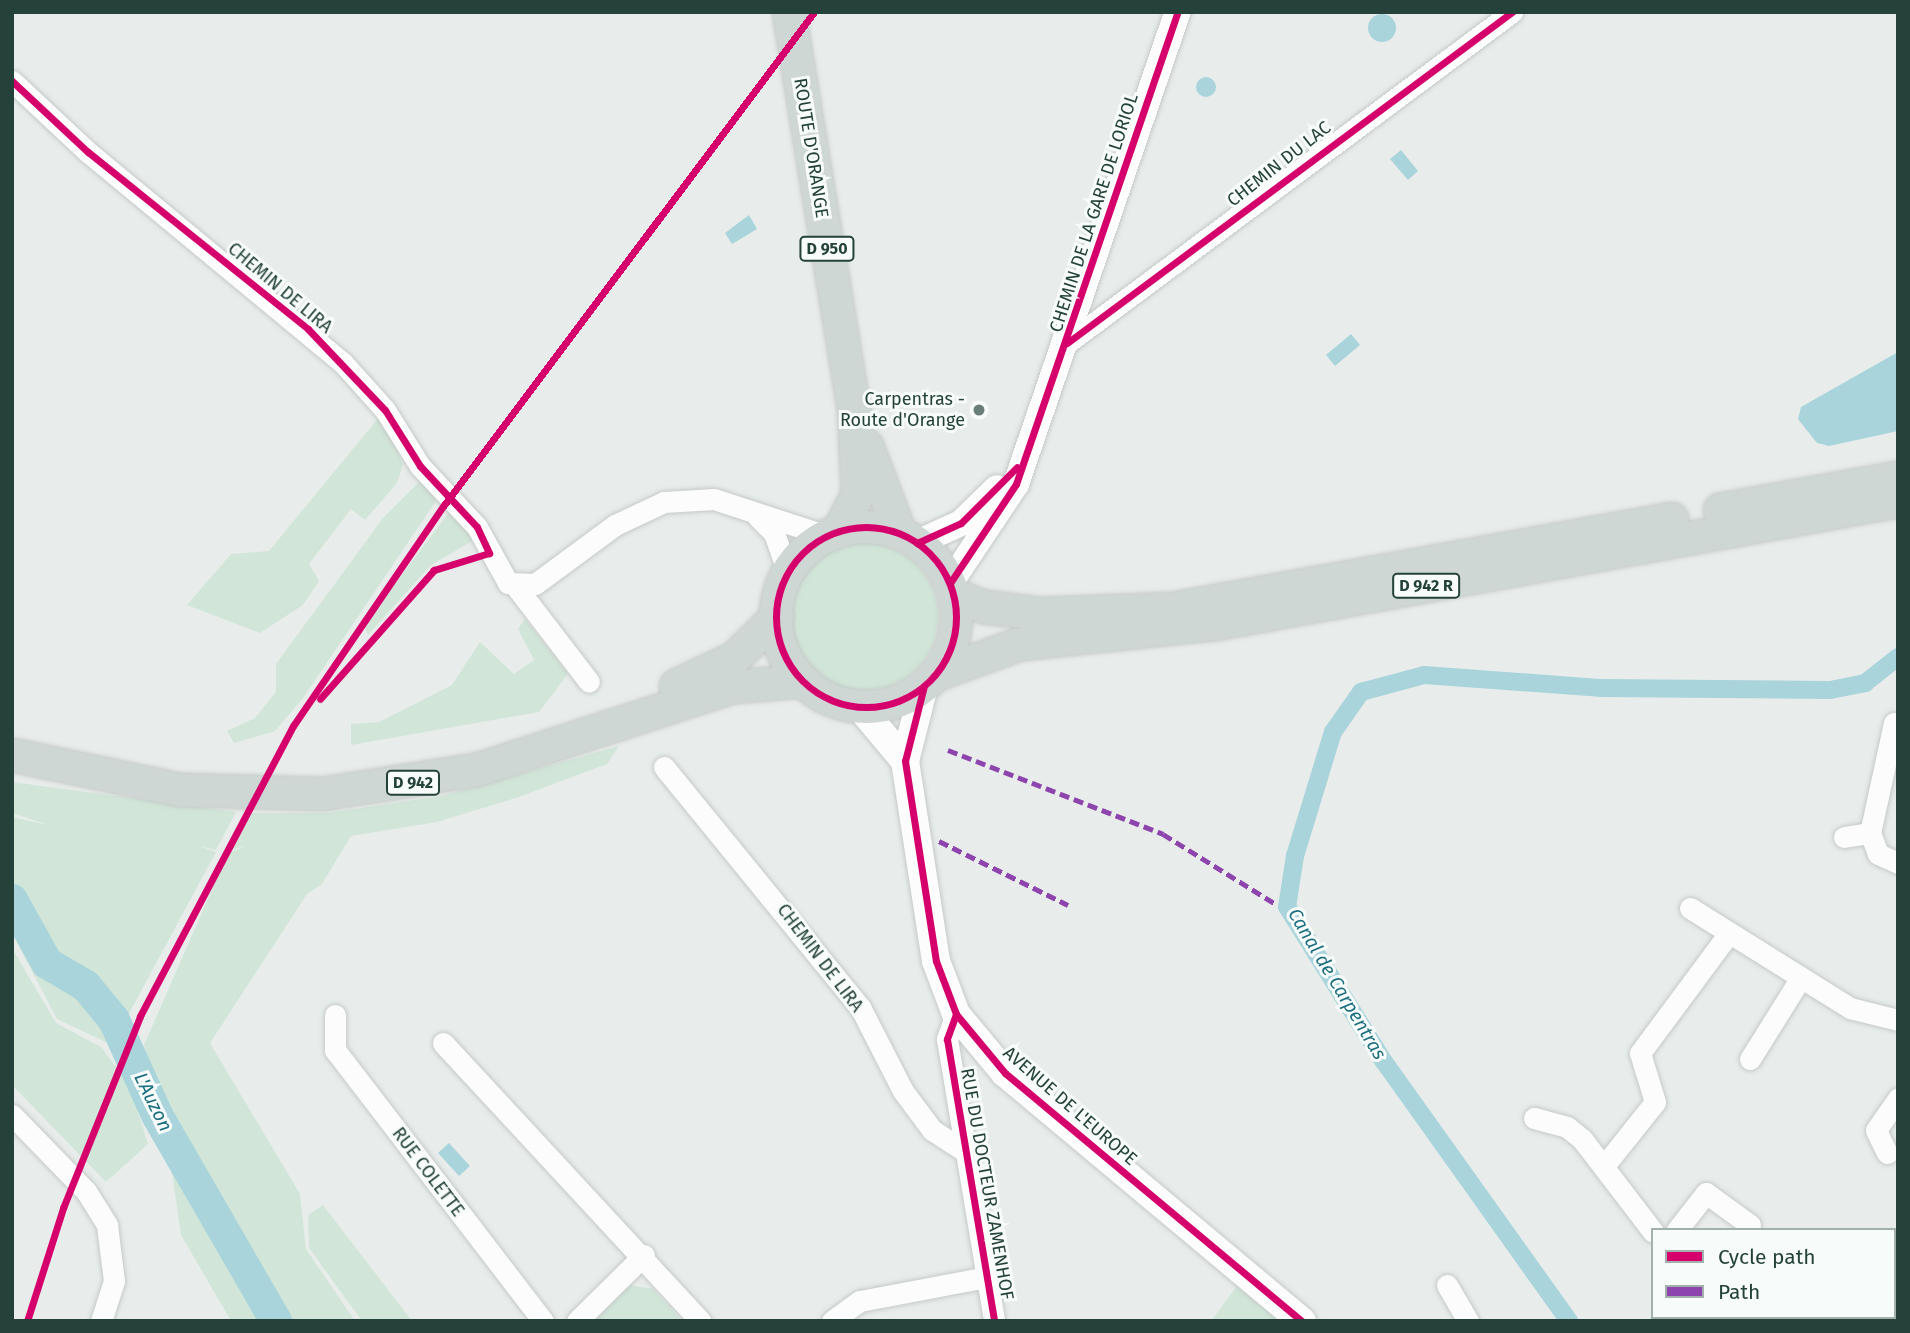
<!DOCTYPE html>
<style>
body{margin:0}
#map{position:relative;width:1910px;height:1333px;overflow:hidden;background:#e8edeb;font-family:"Fira Sans",sans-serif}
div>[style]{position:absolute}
.green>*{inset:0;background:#d1e6d8}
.round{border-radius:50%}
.water>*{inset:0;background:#a9d4db}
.canal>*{height:18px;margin:-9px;padding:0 9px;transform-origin:9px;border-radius:9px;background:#a9d4db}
.river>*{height:32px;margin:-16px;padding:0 16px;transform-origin:16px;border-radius:16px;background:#a9d4db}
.roads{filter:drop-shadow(0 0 2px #c5cac8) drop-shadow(0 0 2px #c5cac8)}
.minor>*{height:21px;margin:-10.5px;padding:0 10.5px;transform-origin:10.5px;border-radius:10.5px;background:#fcfcfc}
.tertiary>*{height:26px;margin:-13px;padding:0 13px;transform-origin:13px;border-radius:13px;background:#fcfcfc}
.secondary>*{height:28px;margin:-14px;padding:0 14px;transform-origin:14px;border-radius:14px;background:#fcfcfc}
.primary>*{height:32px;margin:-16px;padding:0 16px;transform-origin:16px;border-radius:16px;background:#cfd7d5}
.primary>.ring{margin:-16px;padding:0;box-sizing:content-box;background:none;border:32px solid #cfd7d5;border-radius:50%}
.quiet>*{height:5px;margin-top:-2.5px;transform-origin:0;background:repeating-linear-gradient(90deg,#8e44ad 0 10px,transparent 0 15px)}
.cycleway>*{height:7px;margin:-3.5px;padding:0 3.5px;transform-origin:3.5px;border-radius:3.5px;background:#d6006c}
.cycleway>.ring{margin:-3.5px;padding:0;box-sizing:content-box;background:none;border:7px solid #d6006c;border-radius:50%}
.dots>*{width:19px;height:19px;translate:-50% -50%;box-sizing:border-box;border:4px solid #f7fbf9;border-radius:50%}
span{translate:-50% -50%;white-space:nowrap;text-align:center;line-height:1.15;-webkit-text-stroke:6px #f7fbf9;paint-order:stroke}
.shield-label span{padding:2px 5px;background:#f7fbf9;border:2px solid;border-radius:5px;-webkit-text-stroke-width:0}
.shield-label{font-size:16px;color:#24423a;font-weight:700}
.street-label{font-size:18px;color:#24423a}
.poi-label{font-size:18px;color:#24423a}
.right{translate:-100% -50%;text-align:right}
.water-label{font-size:19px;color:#1c6f80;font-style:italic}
.frame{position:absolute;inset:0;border:14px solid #24423a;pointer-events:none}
.legend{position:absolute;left:1651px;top:1228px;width:245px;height:91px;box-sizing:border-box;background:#f7fbf9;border:2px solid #a3b1ad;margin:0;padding:9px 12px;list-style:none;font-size:21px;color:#24423a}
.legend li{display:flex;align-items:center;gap:14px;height:35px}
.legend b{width:35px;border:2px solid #a3b1ad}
</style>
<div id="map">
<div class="green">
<i style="clip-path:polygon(380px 416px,403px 464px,397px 483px,365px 520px,351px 509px,309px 564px,319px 581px,303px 605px,260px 633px,187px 605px,231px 554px,269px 551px)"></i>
<i style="clip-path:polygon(419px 482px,440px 495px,303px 698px,275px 731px,234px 743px,227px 731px,255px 718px,276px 692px,276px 664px,383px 518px)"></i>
<i style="clip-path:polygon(453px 507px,474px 540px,431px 565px,368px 635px,364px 625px)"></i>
<i class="round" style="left:790px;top:543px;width:148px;height:148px"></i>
<i style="clip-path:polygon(525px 619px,568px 674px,539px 712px,351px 745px,351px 724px,379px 722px,452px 685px,480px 642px,514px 674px,534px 660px,518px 629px)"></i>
<i style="clip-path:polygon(619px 746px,607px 764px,519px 797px,437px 822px,351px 836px,322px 884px,307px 894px,210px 1043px,300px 1194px,306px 1249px,355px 1321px,231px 1321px,181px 1235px,163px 1111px,144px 1045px,228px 853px,246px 846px,230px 850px,252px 813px,327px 813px,442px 796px)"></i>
<i style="clip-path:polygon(12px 782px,236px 812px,216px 850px,199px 846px,216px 852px,112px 1045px,57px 1019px,12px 933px,12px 817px,48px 825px,12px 813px)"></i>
<i style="clip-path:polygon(12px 948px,56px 1023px,101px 1047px,129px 1084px,148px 1144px,106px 1182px,12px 1085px)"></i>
<i style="clip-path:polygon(323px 1205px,412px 1321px,362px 1321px,309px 1248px,308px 1215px)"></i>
<i style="clip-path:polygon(629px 1285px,653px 1289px,682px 1321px,593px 1321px)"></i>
<i style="clip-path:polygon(1237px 1286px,1280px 1321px,1211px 1321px)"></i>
</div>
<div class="water">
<i class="round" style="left:1368px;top:14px;width:28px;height:28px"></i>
<i class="round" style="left:1196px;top:77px;width:20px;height:20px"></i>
<i style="clip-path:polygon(1401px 150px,1418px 171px,1408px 180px,1390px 159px)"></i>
<i style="clip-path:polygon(749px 215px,757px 229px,732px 244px,725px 233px)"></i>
<i style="clip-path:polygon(1351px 334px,1360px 345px,1335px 366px,1326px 355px)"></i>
<i style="clip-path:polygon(1898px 352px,1898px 431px,1829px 446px,1817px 443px,1798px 419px,1801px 407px)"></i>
<i style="clip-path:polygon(449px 1143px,470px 1166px,459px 1176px,438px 1153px)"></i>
</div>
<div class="canal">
<i style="left:1569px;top:1321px;width:318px;rotate:-125.5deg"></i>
<i style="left:1384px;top:1062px;width:183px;rotate:-122deg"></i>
<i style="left:1287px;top:907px;width:52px;rotate:-81.1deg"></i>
<i style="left:1295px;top:856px;width:130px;rotate:-73deg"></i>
<i style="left:1333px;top:732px;width:49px;rotate:-55deg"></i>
<i style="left:1361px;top:692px;width:65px;rotate:-15.1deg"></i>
<i style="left:1424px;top:675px;width:176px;rotate:4.2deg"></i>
<i style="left:1600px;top:688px;width:230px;rotate:0.5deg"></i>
<i style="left:1830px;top:690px;width:36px;rotate:-11deg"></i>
<i style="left:1865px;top:683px;width:42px;rotate:-38.2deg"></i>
</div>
<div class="river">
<i style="left:12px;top:900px;width:72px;rotate:60.9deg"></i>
<i style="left:47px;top:963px;width:45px;rotate:30.5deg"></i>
<i style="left:86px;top:986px;width:44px;rotate:50.5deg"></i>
<i style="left:114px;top:1020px;width:104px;rotate:65.6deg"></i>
<i style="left:157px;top:1115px;width:238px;rotate:60deg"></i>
</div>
<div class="roads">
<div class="minor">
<i style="left:12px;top:81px;width:104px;rotate:43.1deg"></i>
<i style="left:88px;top:152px;width:330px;rotate:39.6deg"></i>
<i style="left:342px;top:362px;width:64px;rotate:48.1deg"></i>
<i style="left:385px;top:410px;width:66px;rotate:58deg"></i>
<i style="left:420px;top:466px;width:83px;rotate:46.9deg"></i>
<i style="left:477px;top:527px;width:64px;rotate:61deg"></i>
<i style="left:508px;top:583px;width:27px;rotate:2deg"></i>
<i style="left:535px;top:584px;width:99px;rotate:-36.4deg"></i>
<i style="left:615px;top:525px;width:54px;rotate:-25.1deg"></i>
<i style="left:664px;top:502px;width:50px;rotate:-3.4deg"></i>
<i style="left:714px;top:499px;width:119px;rotate:18.1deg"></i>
<i style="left:1067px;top:343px;width:555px;rotate:-36.64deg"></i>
<i style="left:758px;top:517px;width:23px;rotate:45deg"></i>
<i style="left:774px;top:533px;width:42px;rotate:70.7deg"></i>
<i style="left:517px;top:588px;width:118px;rotate:52.5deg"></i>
<i style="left:1894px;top:723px;width:113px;rotate:102.3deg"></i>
<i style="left:1870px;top:833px;width:22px;rotate:69deg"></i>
<i style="left:1878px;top:854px;width:22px;rotate:24deg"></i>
<i style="left:664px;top:767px;width:310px;rotate:50.8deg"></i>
<i style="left:860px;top:1007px;width:94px;rotate:62.9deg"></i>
<i style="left:903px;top:1091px;width:49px;rotate:53.4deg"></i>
<i style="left:932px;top:1130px;width:40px;rotate:32.9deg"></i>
<i style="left:1844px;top:837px;width:26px;rotate:-9deg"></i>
<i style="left:1690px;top:908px;width:189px;rotate:32deg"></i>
<i style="left:1850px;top:1008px;width:49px;rotate:14deg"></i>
<i style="left:956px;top:1014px;width:27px;rotate:110deg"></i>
<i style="left:947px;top:1039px;width:286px;rotate:80.5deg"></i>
<i style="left:335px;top:1015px;width:35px;rotate:90deg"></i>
<i style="left:335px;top:1050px;width:342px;rotate:52.5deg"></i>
<i style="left:443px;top:1043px;width:379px;rotate:47.2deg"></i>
<i style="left:1750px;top:1059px;width:94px;rotate:-58deg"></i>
<i style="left:12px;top:1115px;width:106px;rotate:45.8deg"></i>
<i style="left:86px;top:1191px;width:40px;rotate:58deg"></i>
<i style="left:107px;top:1225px;width:56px;rotate:82.9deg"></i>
<i style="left:114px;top:1281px;width:42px;rotate:108deg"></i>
<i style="left:1534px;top:1118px;width:34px;rotate:15deg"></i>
<i style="left:1567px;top:1127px;width:19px;rotate:39deg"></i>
<i style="left:1582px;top:1139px;width:117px;rotate:52.6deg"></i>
<i style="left:1887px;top:1153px;width:25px;rotate:-116deg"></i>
<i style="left:1876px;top:1130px;width:39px;rotate:-55deg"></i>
<i style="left:1604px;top:1166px;width:82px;rotate:-51.4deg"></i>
<i style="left:1655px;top:1102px;width:51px;rotate:-107deg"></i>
<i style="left:1640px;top:1053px;width:146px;rotate:-53.4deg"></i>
<i style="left:1677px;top:1230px;width:47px;rotate:-51.9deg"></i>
<i style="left:1706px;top:1193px;width:54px;rotate:36deg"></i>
<i style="left:1750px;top:1225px;width:6px;rotate:129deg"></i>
<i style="left:1894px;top:1273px;width:6px;rotate:-51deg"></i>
<i style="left:1447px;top:1285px;width:42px;rotate:59.7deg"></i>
<i style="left:1716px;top:1317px;width:5px;rotate:53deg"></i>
<i style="left:577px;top:1321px;width:94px;rotate:-44.6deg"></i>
<i style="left:832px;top:1321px;width:34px;rotate:-36deg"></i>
<i style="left:860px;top:1301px;width:129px;rotate:-10.7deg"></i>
<i style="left:1855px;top:1321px;width:5px;rotate:-53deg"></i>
</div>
<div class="tertiary">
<i style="left:917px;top:543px;width:48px;rotate:-24.4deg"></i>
<i style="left:961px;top:523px;width:50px;rotate:-44.2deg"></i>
<i style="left:950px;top:583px;width:119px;rotate:-56.3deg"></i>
<i style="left:1016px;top:484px;width:499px;rotate:-71.1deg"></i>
</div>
<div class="secondary">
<i style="left:924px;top:686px;width:77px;rotate:104.2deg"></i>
<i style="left:905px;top:761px;width:202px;rotate:81.2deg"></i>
<i style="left:936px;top:961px;width:57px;rotate:69.3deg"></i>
<i style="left:956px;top:1014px;width:77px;rotate:50.3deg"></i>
<i style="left:1005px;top:1073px;width:387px;rotate:39.9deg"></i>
<i style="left:859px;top:706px;width:72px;rotate:50.1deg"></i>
</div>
<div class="primary">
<i style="left:789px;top:12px;width:401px;rotate:80.7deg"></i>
<i style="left:854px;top:408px;width:86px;rotate:87.3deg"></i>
<i style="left:858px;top:494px;width:42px;rotate:117.2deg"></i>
<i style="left:867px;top:446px;width:93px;rotate:69.2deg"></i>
<i style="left:1720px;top:510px;width:181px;rotate:-10.2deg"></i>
<i class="ring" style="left:776px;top:527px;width:148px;height:148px"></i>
<i style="left:954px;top:595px;width:31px;rotate:22deg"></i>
<i style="left:983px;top:607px;width:58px;rotate:6.9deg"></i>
<i style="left:1041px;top:614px;width:132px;rotate:-2.2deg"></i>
<i style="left:1173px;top:609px;width:507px;rotate:-10.22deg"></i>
<i style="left:935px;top:675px;width:90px;rotate:-20deg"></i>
<i style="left:1020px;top:644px;width:196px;rotate:-5.9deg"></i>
<i style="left:1215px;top:624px;width:694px;rotate:-10.21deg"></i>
<i style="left:676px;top:686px;width:65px;rotate:-25.4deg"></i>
<i style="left:735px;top:658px;width:59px;rotate:-44.3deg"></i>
<i style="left:12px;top:755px;width:172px;rotate:11.8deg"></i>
<i style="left:180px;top:790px;width:143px;rotate:1.6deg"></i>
<i style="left:323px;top:794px;width:156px;rotate:-8.9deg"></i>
<i style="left:477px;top:770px;width:269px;rotate:-18deg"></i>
<i style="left:733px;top:687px;width:71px;rotate:-4.8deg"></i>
</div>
</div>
<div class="quiet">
<i style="left:948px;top:750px;width:231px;rotate:21.3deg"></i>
<i style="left:1163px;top:834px;width:131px;rotate:31.9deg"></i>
<i style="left:939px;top:841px;width:144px;rotate:26.4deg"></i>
</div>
<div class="cycleway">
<i style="left:12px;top:81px;width:104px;rotate:43.1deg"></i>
<i style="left:88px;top:152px;width:282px;rotate:38.8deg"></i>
<i style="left:308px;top:329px;width:112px;rotate:46.5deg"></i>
<i style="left:385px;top:410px;width:66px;rotate:58deg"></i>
<i style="left:420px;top:466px;width:83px;rotate:46.9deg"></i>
<i style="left:477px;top:527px;width:29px;rotate:65deg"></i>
<i style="left:489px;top:553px;width:58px;rotate:162.8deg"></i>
<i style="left:434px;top:570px;width:172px;rotate:131.5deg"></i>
<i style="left:1067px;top:343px;width:555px;rotate:-36.64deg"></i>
<i class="ring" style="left:776px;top:527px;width:173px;height:173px"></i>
<i style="left:917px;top:543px;width:48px;rotate:-24.4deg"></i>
<i style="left:961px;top:523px;width:79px;rotate:-45deg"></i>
<i style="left:950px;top:583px;width:119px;rotate:-56.3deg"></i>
<i style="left:1016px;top:484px;width:499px;rotate:-71.1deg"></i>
<i style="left:924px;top:686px;width:77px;rotate:104.2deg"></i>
<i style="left:905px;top:761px;width:202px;rotate:81.2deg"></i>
<i style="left:936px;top:961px;width:57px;rotate:69.3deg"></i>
<i style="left:956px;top:1014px;width:77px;rotate:50.3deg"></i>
<i style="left:1005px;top:1073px;width:387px;rotate:39.9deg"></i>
<i style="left:956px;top:1014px;width:27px;rotate:110deg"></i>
<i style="left:947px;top:1039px;width:286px;rotate:80.5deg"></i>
<i style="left:27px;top:1321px;width:119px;rotate:-72.3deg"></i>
<i style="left:63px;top:1208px;width:207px;rotate:-68.1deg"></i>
<i style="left:140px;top:1016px;width:328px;rotate:-62.2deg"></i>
<i style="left:293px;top:726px;width:268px;rotate:-55.7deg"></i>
<i style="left:444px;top:505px;width:616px;rotate:-53.11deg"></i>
</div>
<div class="dots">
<i style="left:979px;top:410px;background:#697e78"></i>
</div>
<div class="shield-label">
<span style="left:827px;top:249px">D 950</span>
<span style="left:1426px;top:586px">D 942 R</span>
<span style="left:413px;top:783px">D 942</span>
</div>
<div class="street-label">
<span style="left:811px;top:148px;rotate:81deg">ROUTE D'ORANGE</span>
<span style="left:1279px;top:164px;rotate:-38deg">CHEMIN DU LAC</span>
<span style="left:1094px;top:213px;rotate:-72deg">CHEMIN DE LA GARE DE LORIOL</span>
<span style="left:280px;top:288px;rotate:40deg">CHEMIN DE LIRA</span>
<span style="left:820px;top:958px;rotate:53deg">CHEMIN DE LIRA</span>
<span style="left:1070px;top:1106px;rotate:41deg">AVENUE DE L'EUROPE</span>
<span style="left:428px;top:1172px;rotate:53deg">RUE COLETTE</span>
<span style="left:987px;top:1184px;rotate:80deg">RUE DU DOCTEUR ZAMENHOF</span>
</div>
<div class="poi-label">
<span class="right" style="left:965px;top:410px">Carpentras -<br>Route d'Orange</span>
</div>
<div class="water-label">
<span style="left:1337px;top:984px;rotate:59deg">Canal de Carpentras</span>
<span style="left:153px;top:1102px;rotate:64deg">L'Auzon</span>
</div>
<div class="frame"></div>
<ul class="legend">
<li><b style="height:9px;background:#d6006c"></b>Cycle path</li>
<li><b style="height:9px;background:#8e44ad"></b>Path</li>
</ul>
</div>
